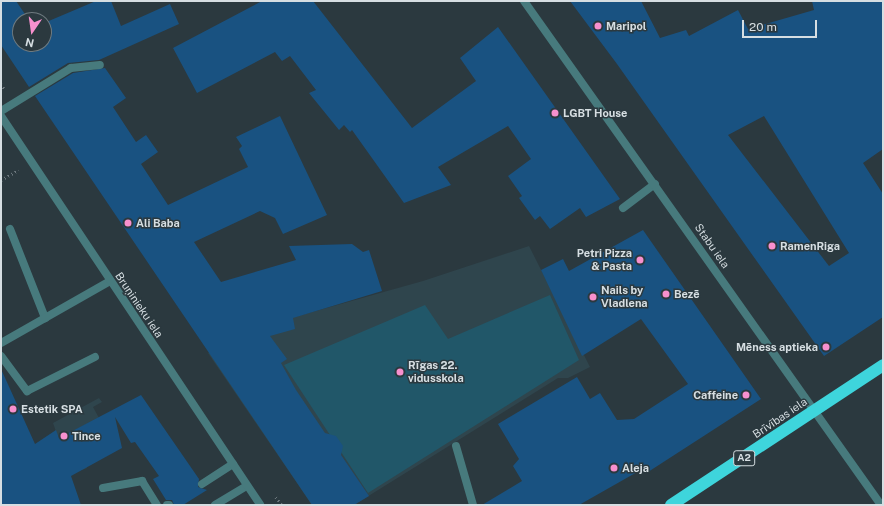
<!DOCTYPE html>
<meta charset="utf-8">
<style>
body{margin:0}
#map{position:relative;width:884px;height:506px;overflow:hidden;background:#2b393f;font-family:"Public Sans",sans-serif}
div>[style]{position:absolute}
.built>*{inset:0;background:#2f454d}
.green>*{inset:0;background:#215769}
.building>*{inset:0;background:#195281}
.path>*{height:2.5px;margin-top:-1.25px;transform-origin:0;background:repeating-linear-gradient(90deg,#6c777d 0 1px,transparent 0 4px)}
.lane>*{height:8px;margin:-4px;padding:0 4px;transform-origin:4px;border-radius:4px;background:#477a7d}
.street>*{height:8px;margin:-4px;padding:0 4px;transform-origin:4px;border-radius:4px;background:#477a7d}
.highway>*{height:12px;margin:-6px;padding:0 6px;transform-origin:6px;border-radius:6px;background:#3ed5dc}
.dots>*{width:11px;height:11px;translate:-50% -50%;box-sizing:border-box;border:2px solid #2b393f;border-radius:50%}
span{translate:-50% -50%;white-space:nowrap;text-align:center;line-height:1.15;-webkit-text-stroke:3px #2b393f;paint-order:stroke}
.shield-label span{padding:1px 3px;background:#2b393f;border:1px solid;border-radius:3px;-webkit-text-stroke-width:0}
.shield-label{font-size:10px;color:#d6dee2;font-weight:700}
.poi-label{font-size:11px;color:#d6dee2;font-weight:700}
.left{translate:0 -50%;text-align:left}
.right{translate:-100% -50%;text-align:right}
.street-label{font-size:11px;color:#d6dee2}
.frame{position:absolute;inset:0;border:2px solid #d6dee2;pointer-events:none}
.north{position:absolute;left:12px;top:12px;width:40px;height:40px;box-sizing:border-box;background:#2b393f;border:1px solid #6f7b80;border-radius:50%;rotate:193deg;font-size:11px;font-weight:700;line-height:16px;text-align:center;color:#d6dee2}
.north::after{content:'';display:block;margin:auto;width:14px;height:18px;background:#f790ce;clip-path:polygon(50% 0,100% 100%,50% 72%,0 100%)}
.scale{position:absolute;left:742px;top:20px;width:75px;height:18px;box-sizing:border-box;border:2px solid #d6dee2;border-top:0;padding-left:5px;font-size:12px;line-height:14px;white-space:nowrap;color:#d6dee2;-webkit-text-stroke:3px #2b393f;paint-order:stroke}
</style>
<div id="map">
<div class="built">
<i style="clip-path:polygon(529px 246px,590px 367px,568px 378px,558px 378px,354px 505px,312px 505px,208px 353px,255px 328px,423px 281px)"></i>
<i style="clip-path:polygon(99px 398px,102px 402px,93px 407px,99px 418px,69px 433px,87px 468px,71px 474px,53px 423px)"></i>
</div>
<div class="green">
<i style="clip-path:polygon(550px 295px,579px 360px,368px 493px,284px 365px,425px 305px,448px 339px)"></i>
</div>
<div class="building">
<i style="clip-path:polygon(1px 1px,16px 1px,29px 20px,20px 20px,20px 44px,44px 44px,44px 23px,96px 1px,111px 1px,121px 26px,170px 4px,179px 24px,99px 60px,68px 63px,29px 87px,1px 45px)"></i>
<i style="clip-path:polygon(262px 1px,313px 1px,412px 128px,476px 81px,460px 58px,498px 27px,620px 199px,586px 217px,580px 208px,550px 229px,540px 216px,535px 220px,519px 198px,522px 196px,508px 176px,531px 159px,508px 126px,438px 167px,451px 185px,404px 203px,352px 130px,350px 132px,344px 125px,339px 130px,309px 93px,316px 90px,290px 56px,282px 61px,275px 52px,197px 93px,173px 48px)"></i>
<i style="clip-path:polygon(evenodd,570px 1px,641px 1px,660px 38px,686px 30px,689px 36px,738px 10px,748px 29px,814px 10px,812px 1px,883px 1px,883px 149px,863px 163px,883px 194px,883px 317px,824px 356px,617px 64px,570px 1px,764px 116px,849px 253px,829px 266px,728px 135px,764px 116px)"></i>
<i style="clip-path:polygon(105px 68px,126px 98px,113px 107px,136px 142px,146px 135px,158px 152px,141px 164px,168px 205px,248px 167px,239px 149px,242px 146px,236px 137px,280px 116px,327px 215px,283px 234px,275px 218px,260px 211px,194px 242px,221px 282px,296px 260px,289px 246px,352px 244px,363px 252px,369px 250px,382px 291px,293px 318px,295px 329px,270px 336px,287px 359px,281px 363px,296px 390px,325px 433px,336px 436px,343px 446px,341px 455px,369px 496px,354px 505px,312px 505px,35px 96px,73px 73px)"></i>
<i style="clip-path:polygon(643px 230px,761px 399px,648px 472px,646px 467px,579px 505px,482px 505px,522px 481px,513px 466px,519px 459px,498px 424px,577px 377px,590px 399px,600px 393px,617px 420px,634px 419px,688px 384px,641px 319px,582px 356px,541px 270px,563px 259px,569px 271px)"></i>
<i style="clip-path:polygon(1px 369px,35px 444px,56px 430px,59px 438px,141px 395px,199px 479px,198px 487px,207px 490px,183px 505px,174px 505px,172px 500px,166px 500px,153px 479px,159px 476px,135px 442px,131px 443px,115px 417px,122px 448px,71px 476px,81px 505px,1px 505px)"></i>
</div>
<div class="path">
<i style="left:1px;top:84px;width:7px;rotate:56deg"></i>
<i style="left:1px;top:180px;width:20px;rotate:-30deg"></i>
<i style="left:276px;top:497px;width:10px;rotate:53deg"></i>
</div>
<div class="lane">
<i style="left:1px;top:111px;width:82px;rotate:-31.6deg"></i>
<i style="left:71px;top:68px;width:29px;rotate:-6deg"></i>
<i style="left:623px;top:208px;width:40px;rotate:-37deg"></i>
<i style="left:10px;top:229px;width:96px;rotate:68.5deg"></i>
<i style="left:1px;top:343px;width:125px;rotate:-29.6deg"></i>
<i style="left:1px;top:356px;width:44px;rotate:53.4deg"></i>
<i style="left:27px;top:391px;width:76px;rotate:-26.6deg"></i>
<i style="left:456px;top:446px;width:61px;rotate:73.9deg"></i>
<i style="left:202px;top:484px;width:37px;rotate:-33deg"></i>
<i style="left:103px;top:488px;width:40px;rotate:-10deg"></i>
<i style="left:142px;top:481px;width:28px;rotate:58deg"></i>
<i style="left:167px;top:505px;width:2px"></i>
<i style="left:215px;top:505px;width:37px;rotate:-31deg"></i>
</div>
<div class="street">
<i style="left:524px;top:1px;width:618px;rotate:54.69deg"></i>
<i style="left:1px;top:116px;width:467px;rotate:56.3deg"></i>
</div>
<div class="highway">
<i style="left:671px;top:505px;width:254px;rotate:-33.4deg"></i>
</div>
<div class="dots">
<i style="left:598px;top:26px;background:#f790ce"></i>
<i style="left:555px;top:113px;background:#f790ce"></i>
<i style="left:128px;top:223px;background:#f790ce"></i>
<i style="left:772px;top:246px;background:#f790ce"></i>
<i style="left:640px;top:260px;background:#f790ce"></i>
<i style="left:666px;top:294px;background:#f790ce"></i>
<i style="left:593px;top:297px;background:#f790ce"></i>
<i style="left:826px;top:347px;background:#f790ce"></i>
<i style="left:400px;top:372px;background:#f790ce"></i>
<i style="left:746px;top:395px;background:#f790ce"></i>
<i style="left:13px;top:409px;background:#f790ce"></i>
<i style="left:64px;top:436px;background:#f790ce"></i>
<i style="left:614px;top:468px;background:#f790ce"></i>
</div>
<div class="shield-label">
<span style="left:744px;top:458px">A2</span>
</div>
<div class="poi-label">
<span class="left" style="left:606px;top:26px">Maripol</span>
<span class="left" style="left:563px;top:113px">LGBT House</span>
<span class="left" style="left:136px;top:223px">Ali Baba</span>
<span class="left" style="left:780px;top:246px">RamenRiga</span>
<span class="right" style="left:632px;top:260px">Petri Pizza<br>&amp; Pasta</span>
<span class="left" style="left:601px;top:297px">Nails by<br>Vladlena</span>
<span class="left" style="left:674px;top:294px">Bezē</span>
<span class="right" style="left:818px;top:347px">Mēness aptieka</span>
<span class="left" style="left:408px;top:372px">Rīgas 22.<br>vidusskola</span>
<span class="right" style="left:738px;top:395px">Caffeine</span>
<span class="left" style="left:21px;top:409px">Estetik SPA</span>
<span class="left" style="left:72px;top:436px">Tince</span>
<span class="left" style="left:622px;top:468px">Aleja</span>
</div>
<div class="street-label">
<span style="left:712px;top:246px;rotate:55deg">Stabu iela</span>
<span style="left:139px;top:305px;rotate:56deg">Bruņinieku iela</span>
<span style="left:780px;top:418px;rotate:-34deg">Brīvības iela</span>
</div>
<div class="frame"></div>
<div class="north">N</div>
<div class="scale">20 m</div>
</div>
